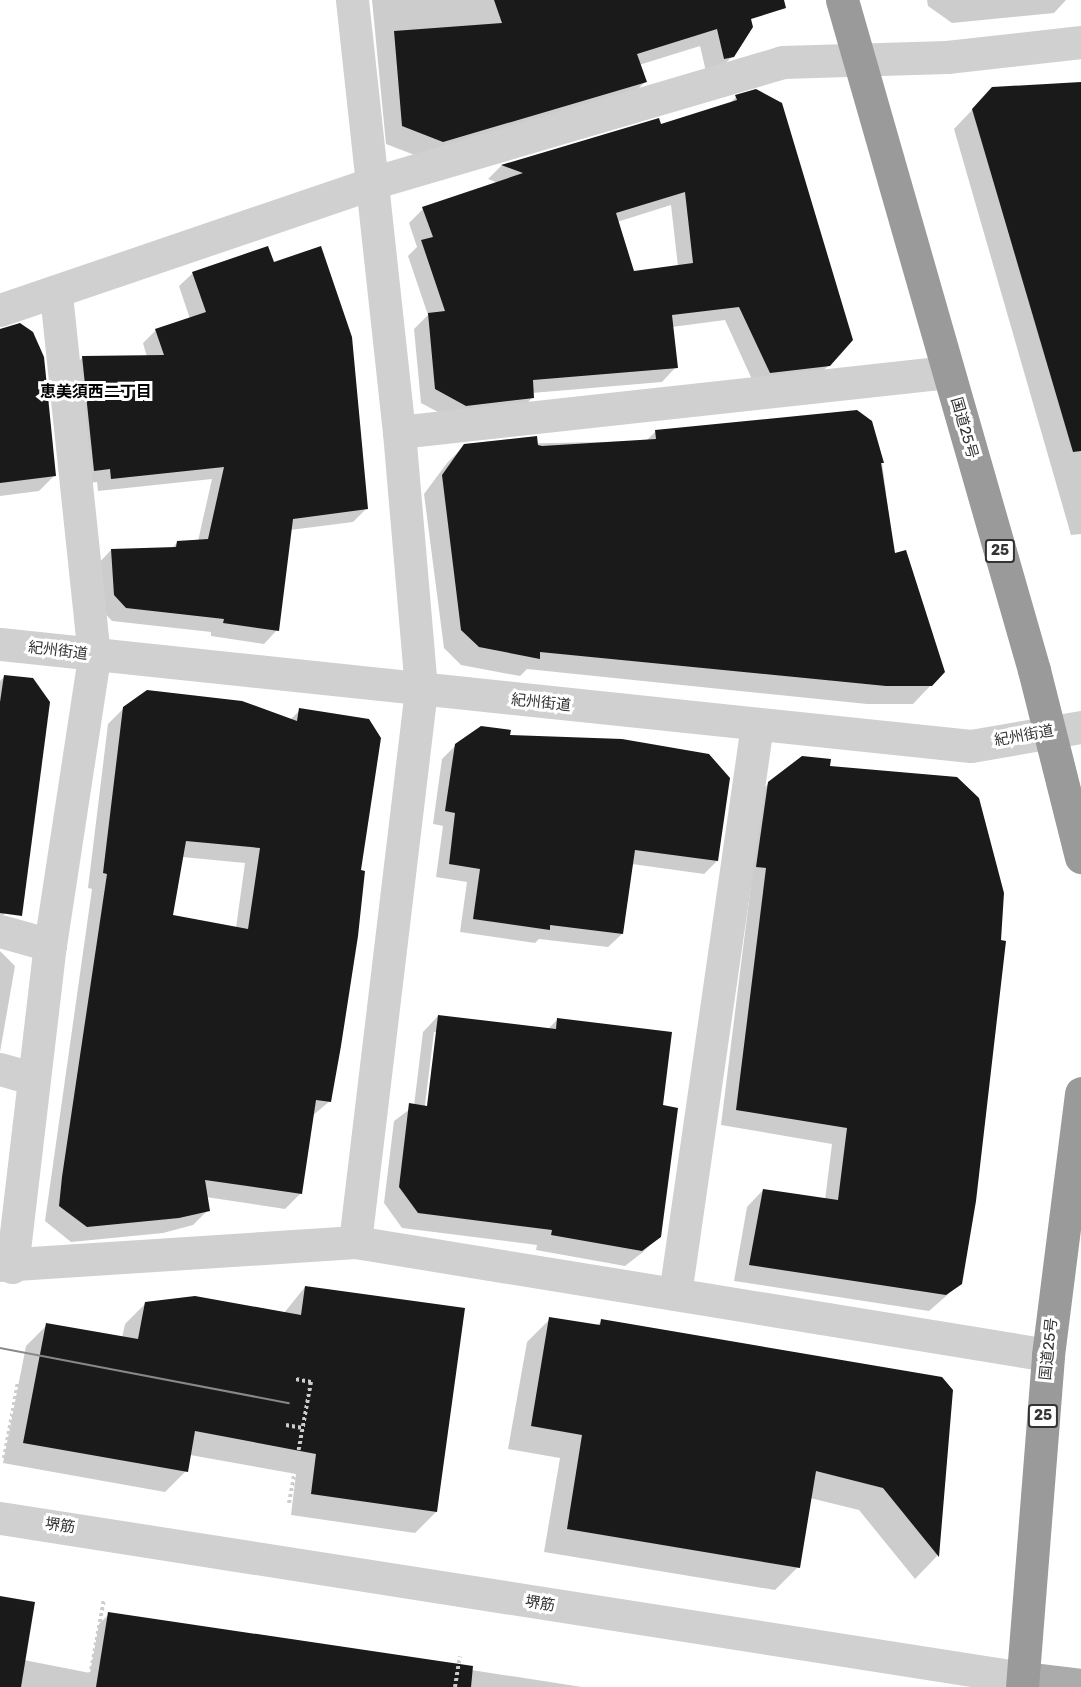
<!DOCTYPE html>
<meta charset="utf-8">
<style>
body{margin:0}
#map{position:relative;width:1081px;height:1687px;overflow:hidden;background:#fff;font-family:Rubik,"Noto Sans JP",sans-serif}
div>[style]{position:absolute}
.shadow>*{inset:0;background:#0003}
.building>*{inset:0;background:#1a1a1a}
.path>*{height:4px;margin-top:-2px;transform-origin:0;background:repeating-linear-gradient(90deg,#cdcdcd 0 3px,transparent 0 6px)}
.minor>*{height:33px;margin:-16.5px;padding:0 16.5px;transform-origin:16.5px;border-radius:16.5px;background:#d0d0d0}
.major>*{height:33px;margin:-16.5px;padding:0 16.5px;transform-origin:16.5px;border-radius:16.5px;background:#ababab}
.highway>*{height:33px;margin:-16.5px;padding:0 16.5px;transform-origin:16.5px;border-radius:16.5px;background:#9a9a9a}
.tram>*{height:1.5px;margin:-0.75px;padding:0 0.75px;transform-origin:0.75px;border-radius:0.75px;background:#888}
span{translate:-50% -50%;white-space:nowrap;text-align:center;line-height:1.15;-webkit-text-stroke:6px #fff;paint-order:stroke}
.shield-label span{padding:2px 4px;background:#fff;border:2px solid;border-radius:4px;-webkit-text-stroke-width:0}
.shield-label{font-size:14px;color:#333;font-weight:700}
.street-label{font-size:15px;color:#333}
.neighbourhood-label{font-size:16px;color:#000;font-weight:700}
</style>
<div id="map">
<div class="shadow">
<i style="clip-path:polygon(372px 0,745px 0,733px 56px,715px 73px,707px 76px,700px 46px,639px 65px,645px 82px,628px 99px,425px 159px,386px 144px)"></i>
<i style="clip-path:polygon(927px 0,1066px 0,1054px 13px,952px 23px,928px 6px)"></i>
<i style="clip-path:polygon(1081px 84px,1081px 534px,1071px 535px,954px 129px,974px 108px)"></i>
<i style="clip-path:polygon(evenodd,736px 97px,829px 365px,814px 380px,755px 386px,725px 320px,672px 327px,676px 367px,662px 382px,532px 393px,532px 398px,518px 412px,451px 419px,421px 403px,414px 329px,428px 315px,408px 256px,417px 247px,409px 223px,423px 209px,498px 183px,488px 179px,501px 166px,658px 120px,660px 126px,729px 104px,736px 97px,671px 205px,678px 267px,633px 272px,617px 222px,671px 205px)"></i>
<i style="clip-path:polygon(193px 273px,366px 509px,353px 522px,290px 530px,277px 630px,264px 644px,211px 636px,211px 632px,112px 621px,101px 609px,98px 564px,111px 550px,171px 549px,178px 542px,198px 541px,212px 479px,98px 491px,97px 482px,81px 484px,69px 371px,82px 358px,147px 357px,143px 343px,156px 330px,190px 319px,179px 286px)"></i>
<i style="clip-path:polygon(0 331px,55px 475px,39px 491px,0 496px)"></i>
<i style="clip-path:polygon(656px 431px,882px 462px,894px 555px,931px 685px,913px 704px,867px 704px,527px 669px,520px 676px,461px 665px,444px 648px,424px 494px,447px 463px,465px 445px,646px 441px)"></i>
<i style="clip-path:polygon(4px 677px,22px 898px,0 918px,0 681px)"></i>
<i style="clip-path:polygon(evenodd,124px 708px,290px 720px,300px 710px,359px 872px,330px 1101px,312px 1116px,301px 1193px,285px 1209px,206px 1197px,208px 1210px,193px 1225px,163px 1233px,71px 1242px,45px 1221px,92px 889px,88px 888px,108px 724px,124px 708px,182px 857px,245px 863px,236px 928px,171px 916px,182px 857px)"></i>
<i style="clip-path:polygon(508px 737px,717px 861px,704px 874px,632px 864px,622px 934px,608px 947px,539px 939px,535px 943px,460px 932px,467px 882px,436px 877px,443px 826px,433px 824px,442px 759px,456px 745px)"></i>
<i style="clip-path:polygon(829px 767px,961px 1283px,929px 1311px,734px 1281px,747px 1207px,763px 1190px,825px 1200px,832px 1144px,721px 1125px,751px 884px,740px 882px,752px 800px,769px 783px)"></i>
<i style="clip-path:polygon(0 951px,15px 966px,0 1052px)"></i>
<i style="clip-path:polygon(evenodd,438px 1016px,547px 1030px,557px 1020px,659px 1236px,643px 1252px,625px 1266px,536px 1250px,537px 1245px,402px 1228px,384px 1203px,394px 1121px,414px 1106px,423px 1032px,438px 1016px,434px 1032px,437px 1032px,427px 1113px,424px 1113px,434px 1032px)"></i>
<i style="clip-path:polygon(305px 1287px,436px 1512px,415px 1533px,291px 1515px,296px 1474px,190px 1455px,186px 1471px,165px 1492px,3px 1463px,26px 1346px,47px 1325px,122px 1338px,125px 1324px,146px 1303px,284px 1313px)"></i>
<i style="clip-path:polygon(550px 1319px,596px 1326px,602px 1321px,951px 1391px,937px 1556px,915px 1579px,859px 1510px,810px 1498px,798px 1567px,775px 1590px,544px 1552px,560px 1458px,508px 1449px,527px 1342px)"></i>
<i style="clip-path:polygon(0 1598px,24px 1660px,90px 1673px,99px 1624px,109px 1614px,582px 1687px,0 1687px)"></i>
</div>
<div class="building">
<i style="clip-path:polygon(494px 0,784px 0,786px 8px,751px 19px,753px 27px,734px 57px,724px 59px,717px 29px,637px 54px,647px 82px,443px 142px,402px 126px,394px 31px,502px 23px)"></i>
<i style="clip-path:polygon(1081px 82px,1081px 451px,1073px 452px,972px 109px,992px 87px)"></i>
<i style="clip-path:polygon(evenodd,756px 89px,782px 103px,853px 340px,830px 366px,770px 373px,739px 307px,672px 315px,678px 368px,533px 380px,534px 398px,466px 406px,435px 389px,428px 313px,445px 311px,421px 240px,433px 237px,422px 207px,523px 173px,501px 165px,659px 118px,661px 124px,737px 100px,735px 95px,756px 89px,685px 192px,693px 263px,634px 271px,616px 213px,685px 192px)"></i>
<i style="clip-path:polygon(268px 246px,274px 262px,321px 246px,352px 337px,368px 509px,293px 519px,279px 631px,223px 623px,224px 619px,126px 608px,114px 595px,111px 549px,176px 547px,177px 541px,208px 539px,224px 467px,111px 479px,110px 469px,94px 471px,82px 356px,164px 355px,155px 329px,206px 312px,192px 272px)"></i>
<i style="clip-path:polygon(20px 323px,33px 332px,44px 357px,56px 476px,0 483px,0 329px)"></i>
<i style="clip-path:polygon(857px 410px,872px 421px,884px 463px,881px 463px,895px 553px,906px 550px,945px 672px,932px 686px,886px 686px,540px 652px,540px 659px,479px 647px,461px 630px,442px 475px,464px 444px,537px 436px,538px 445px,542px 446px,656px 439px,655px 430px)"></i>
<i style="clip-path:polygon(4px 675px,33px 678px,50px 702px,22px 916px,0 913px,0 702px)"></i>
<i style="clip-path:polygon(evenodd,147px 690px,242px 701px,297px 721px,299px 708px,369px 719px,381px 738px,361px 870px,365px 871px,358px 936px,341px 1046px,331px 1102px,316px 1100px,302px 1194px,205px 1180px,210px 1211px,179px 1218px,87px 1227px,59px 1206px,62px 1177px,107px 874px,103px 873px,123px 707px,147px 690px,186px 841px,260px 848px,248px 929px,173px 915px,186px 841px)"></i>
<i style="clip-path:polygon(481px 726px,511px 730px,510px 735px,622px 739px,709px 754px,730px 778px,718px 861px,635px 850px,623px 934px,550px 925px,550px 930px,473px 919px,480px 869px,449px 864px,455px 813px,445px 811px,455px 744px)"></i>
<i style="clip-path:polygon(802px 756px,831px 759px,830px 766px,957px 777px,979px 798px,1004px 893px,1001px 940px,1006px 941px,976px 1201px,962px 1284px,946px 1295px,749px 1265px,763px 1189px,838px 1200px,847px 1128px,736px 1110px,766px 868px,756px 867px,768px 782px)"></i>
<i style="clip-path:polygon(438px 1015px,556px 1029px,557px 1018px,672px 1032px,663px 1105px,678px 1108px,661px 1237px,642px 1251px,551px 1235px,552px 1230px,418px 1213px,399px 1187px,409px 1103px,427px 1106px)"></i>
<i style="clip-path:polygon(305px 1286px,465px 1308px,437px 1512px,311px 1494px,316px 1454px,195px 1431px,188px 1472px,23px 1443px,46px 1323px,138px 1339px,145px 1302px,195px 1296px,301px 1315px)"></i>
<i style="clip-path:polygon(549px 1317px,600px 1325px,601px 1319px,942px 1377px,953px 1390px,939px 1557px,883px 1488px,816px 1471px,800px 1568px,567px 1529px,582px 1435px,531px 1426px)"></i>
<i style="clip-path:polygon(0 1596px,35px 1602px,21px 1687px,0 1687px)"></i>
<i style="clip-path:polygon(108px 1612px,473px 1666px,471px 1687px,96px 1687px)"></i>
</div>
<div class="path">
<i style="left:286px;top:1425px;width:17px;rotate:10deg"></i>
<i style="left:4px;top:1458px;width:77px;rotate:-79.6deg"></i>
<i style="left:289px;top:1503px;width:123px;rotate:-79.7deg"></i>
<i style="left:311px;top:1382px;width:16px;rotate:-169deg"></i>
<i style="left:88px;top:1687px;width:89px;rotate:-79.7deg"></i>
<i style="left:455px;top:1687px;width:31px;rotate:-81deg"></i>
</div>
<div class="minor">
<i style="left:352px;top:0;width:435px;rotate:83.8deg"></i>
<i style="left:399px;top:432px;width:259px;rotate:85.1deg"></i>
<i style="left:421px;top:690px;width:556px;rotate:96.82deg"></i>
<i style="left:0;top:310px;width:393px;rotate:-18.8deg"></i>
<i style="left:372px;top:183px;width:427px;rotate:-16.4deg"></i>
<i style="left:782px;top:62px;width:165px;rotate:-1.7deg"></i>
<i style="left:947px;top:57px;width:135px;rotate:-6.4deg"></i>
<i style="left:399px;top:432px;width:552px;rotate:-6.24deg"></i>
<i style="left:0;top:644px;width:976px;rotate:6deg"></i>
<i style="left:971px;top:746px;width:112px;rotate:-9.8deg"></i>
<i style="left:0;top:931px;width:52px;rotate:15.6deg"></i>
<i style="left:0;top:1069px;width:35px;rotate:16deg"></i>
<i style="left:0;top:1265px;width:356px;rotate:-3.7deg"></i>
<i style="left:355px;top:1242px;width:702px;rotate:9.26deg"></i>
<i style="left:12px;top:1267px;width:324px;rotate:-83.3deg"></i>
<i style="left:50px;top:945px;width:292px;rotate:-81.3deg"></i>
<i style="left:94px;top:656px;width:366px;rotate:-96deg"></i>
<i style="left:675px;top:1294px;width:575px;rotate:-81.8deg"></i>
<i style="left:0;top:1518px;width:1035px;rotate:8.89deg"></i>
</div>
<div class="major">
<i style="left:1023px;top:1678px;width:58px;rotate:6.9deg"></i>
</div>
<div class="highway">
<i style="left:842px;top:0;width:697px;rotate:74.01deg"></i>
<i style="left:1034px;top:670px;width:193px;rotate:75.9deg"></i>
<i style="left:1022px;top:1687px;width:333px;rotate:-85.5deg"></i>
<i style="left:1048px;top:1355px;width:264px;rotate:-82.8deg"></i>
</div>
<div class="tram">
<i style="left:0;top:1348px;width:294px;rotate:10.8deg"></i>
</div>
<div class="shield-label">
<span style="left:1000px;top:551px">25</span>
<span style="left:1043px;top:1416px">25</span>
</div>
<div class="street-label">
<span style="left:964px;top:428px;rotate:74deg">国道25号</span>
<span style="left:58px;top:651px;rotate:7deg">紀州街道</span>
<span style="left:541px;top:703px;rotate:6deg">紀州街道</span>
<span style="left:1024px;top:736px;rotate:-10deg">紀州街道</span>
<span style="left:1049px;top:1349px;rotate:-84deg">国道25号</span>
<span style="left:60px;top:1526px;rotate:8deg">堺筋</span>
<span style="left:540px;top:1604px;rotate:9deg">堺筋</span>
</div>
<div class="neighbourhood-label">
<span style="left:96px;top:392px">恵美須西二丁目</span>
</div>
</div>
